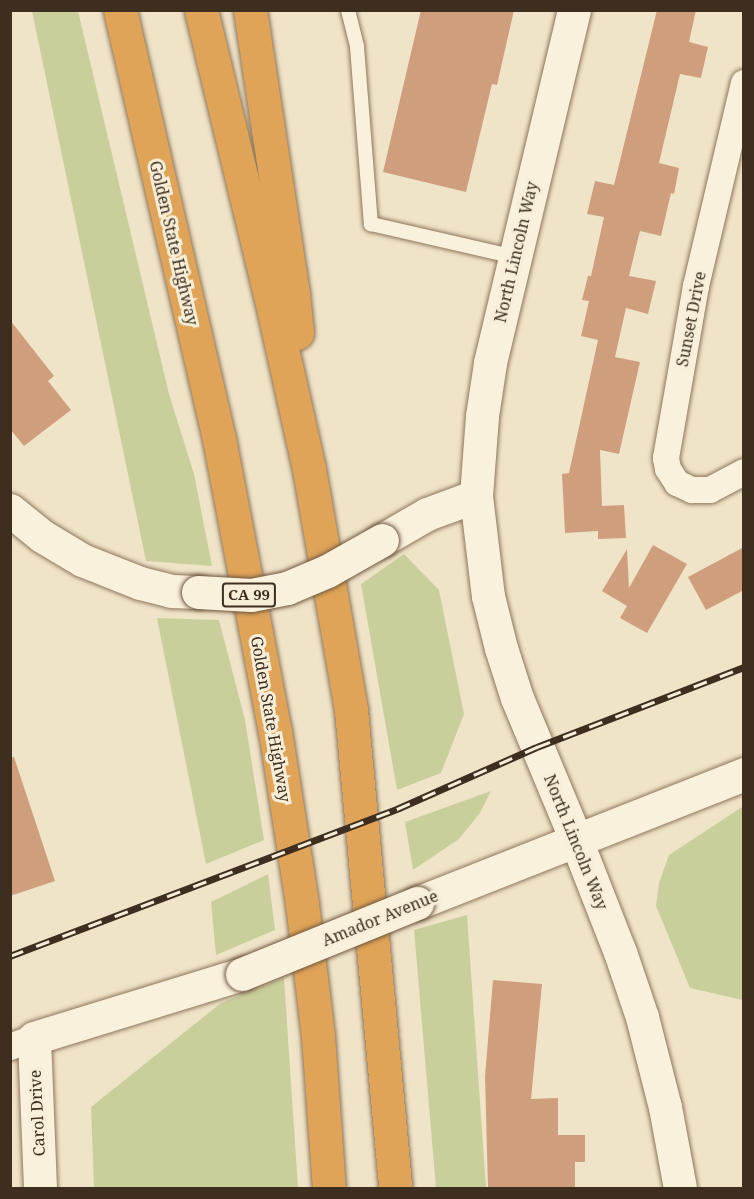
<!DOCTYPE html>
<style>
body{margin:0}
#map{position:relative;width:754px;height:1199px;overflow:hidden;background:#f0e4c8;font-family:"Noto Serif",serif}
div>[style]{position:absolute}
.green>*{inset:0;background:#c9cf9b}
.building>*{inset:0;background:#cf9f7d}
.roads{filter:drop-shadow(0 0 2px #8d765c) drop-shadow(0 0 2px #8d765c)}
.lane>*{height:14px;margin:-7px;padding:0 7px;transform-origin:7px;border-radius:7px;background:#faf1dc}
.street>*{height:26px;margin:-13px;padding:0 13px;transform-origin:13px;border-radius:13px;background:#faf1dc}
.secondary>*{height:33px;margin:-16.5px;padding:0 16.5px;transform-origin:16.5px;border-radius:16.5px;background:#faf1dc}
.highway>*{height:33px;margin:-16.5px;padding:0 16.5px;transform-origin:16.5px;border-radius:16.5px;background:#e0a458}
.rail>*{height:7px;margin-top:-3.5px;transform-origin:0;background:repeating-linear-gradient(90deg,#f7eed8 0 14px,#3d2e20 0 28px);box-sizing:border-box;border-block:2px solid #3d2e20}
.bridges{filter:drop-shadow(0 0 2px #6f573f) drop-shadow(0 0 2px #6f573f)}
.secondary-bridge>*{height:33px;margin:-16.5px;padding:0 16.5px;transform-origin:16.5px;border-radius:16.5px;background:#faf1dc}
span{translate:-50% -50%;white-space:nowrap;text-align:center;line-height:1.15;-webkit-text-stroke:6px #f7eed8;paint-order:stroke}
.shield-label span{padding:2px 4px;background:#f7eed8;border:2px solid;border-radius:4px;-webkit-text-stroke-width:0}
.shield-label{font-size:15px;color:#3d2e20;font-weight:700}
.street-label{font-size:16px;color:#3d2e20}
.frame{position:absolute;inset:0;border:12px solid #3d2e20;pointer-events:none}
</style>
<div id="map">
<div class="green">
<i style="clip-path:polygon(32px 11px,78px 11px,169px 394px,194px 474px,212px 566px,146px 561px)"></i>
<i style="clip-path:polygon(404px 554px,439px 590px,464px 714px,441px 773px,397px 790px,361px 584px)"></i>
<i style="clip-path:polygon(157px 618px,219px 620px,245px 720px,264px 840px,206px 864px)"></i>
<i style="clip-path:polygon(491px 791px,480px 813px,459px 839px,413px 870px,405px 822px)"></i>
<i style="clip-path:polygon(742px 807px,744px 811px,743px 1000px,690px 988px,656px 906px,659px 883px,669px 855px)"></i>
<i style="clip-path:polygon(268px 874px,275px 930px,216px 955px,211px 902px)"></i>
<i style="clip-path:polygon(467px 915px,486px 1188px,436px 1188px,414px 930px)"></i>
<i style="clip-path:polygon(284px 978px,298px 1188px,94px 1188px,91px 1107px,221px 1003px)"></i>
</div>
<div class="building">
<i style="clip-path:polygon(421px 10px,514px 10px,497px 85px,492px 84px,466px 192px,383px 172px)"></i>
<i style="clip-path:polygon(657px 10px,696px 10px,689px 42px,708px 47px,701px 78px,680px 74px,659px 163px,679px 168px,674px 194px,671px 193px,661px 236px,640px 231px,629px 276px,656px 281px,648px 314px,626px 308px,615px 357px,640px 362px,619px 454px,600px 450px,602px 506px,624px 505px,626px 538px,598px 539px,598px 531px,565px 533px,562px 474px,569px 473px,598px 340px,581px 336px,589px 301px,582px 300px,588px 276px,591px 276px,604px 217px,587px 214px,595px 181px,614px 185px)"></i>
<i style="clip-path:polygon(10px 320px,54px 376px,48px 381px,71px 410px,24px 446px,10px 429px)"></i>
<i style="clip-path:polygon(653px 545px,687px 564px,647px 633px,620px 618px,627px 606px,602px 591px,627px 549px,629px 588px)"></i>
<i style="clip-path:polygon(744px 547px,744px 590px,706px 610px,688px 577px)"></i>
<i style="clip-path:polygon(14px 757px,55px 881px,10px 896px,10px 758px)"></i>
<i style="clip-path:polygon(493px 980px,542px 984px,531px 1099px,558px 1098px,558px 1135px,585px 1135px,585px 1162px,575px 1162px,575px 1188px,488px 1188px,485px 1076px)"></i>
</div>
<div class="roads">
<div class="lane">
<i style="left:348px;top:10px;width:38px;rotate:76deg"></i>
<i style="left:357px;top:47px;width:178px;rotate:85.5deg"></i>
<i style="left:371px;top:224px;width:148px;rotate:12.9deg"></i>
</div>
<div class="street">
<i style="left:744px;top:83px;width:209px;rotate:103.3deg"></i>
<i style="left:696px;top:286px;width:175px;rotate:99.9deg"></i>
<i style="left:666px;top:458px;width:11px;rotate:80deg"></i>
<i style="left:668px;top:469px;width:17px;rotate:57deg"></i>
<i style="left:677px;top:483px;width:17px;rotate:25deg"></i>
<i style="left:692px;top:490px;width:18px"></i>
<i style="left:710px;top:490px;width:38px;rotate:-28deg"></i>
<i style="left:10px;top:1047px;width:26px;rotate:-21deg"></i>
</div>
<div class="secondary">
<i style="left:574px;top:10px;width:363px;rotate:103.4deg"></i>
<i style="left:490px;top:363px;width:54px;rotate:98.6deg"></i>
<i style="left:482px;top:416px;width:80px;rotate:94.3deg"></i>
<i style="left:476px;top:496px;width:101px;rotate:83.2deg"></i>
<i style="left:488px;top:596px;width:54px;rotate:76deg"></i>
<i style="left:501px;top:648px;width:52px;rotate:72.3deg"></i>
<i style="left:517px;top:698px;width:154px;rotate:67.4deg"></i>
<i style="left:576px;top:840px;width:120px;rotate:68.6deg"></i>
<i style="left:620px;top:952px;width:69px;rotate:71.3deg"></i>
<i style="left:642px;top:1017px;width:93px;rotate:75.7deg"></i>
<i style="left:665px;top:1107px;width:82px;rotate:79.5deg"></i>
<i style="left:10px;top:510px;width:41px;rotate:39.1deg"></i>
<i style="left:42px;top:536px;width:47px;rotate:31deg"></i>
<i style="left:82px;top:560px;width:62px;rotate:21.6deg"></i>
<i style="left:140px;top:583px;width:32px;rotate:14deg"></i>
<i style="left:171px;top:591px;width:27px;rotate:2deg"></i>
<i style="left:382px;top:540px;width:52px;rotate:-30deg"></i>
<i style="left:427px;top:514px;width:52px;rotate:-20.2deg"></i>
<i style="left:417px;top:903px;width:352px;rotate:-21.5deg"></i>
<i style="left:40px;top:1188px;width:150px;rotate:-92.3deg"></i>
<i style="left:34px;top:1038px;width:218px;rotate:-17.1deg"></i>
</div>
<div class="highway">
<i style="left:120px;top:10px;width:445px;rotate:77deg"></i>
<i style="left:220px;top:444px;width:292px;rotate:79.2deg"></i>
<i style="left:275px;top:731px;width:175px;rotate:81.1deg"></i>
<i style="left:302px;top:904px;width:133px;rotate:83.1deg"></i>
<i style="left:318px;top:1036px;width:152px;rotate:85.9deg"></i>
<i style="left:201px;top:10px;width:297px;rotate:76.4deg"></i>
<i style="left:271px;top:299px;width:174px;rotate:77.4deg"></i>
<i style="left:309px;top:469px;width:245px;rotate:80.1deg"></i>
<i style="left:351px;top:710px;width:480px;rotate:84.7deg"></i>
<i style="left:250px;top:10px;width:287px;rotate:81.4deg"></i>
<i style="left:293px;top:294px;width:39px;rotate:84deg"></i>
</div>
</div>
<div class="rail">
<i style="left:10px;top:956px;width:414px;rotate:-20.8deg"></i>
<i style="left:397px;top:809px;width:153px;rotate:-23.9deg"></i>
<i style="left:537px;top:747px;width:222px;rotate:-21.1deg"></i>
</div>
<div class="bridges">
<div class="secondary-bridge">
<i style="left:198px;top:592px;width:53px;rotate:3.2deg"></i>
<i style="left:251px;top:595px;width:37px;rotate:-11deg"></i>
<i style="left:287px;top:588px;width:43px;rotate:-23deg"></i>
<i style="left:327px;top:571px;width:63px;rotate:-29.4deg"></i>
<i style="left:242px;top:974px;width:189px;rotate:-22.1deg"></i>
</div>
</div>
<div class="shield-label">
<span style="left:249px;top:595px">CA 99</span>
</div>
<div class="street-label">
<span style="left:174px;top:243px;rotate:77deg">Golden State Highway</span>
<span style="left:516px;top:252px;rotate:-77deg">North Lincoln Way</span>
<span style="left:691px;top:319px;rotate:-79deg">Sunset Drive</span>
<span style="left:271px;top:719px;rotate:80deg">Golden State Highway</span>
<span style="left:576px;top:842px;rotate:68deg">North Lincoln Way</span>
<span style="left:380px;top:918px;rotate:-22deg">Amador Avenue</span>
<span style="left:37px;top:1113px;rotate:-93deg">Carol Drive</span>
</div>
<div class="frame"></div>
</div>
